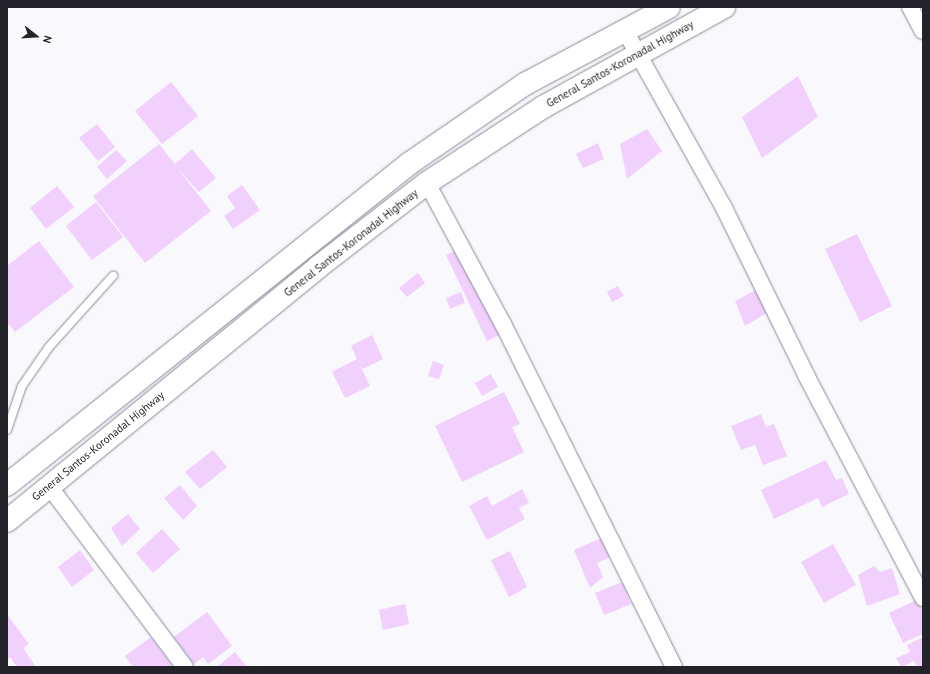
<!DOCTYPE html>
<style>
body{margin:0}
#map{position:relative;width:930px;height:674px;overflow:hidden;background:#f9f8fc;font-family:"PT Sans",sans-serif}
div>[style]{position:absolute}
.building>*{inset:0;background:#f1d0fe}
.roads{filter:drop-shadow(0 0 1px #8b8899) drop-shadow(0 0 1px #8b8899)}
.service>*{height:8px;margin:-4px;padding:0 4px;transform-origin:4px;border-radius:4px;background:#fff}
.minor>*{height:16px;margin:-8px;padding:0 8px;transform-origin:8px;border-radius:8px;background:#fff}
.trunk>*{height:22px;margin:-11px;padding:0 11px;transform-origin:11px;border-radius:11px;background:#fff}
span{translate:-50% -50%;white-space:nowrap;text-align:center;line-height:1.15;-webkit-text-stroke:3px #fff;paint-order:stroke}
.street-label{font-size:11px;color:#24232a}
.frame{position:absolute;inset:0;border:8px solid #24232a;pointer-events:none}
.north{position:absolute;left:16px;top:16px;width:40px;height:40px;-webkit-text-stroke:3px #fff;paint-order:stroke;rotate:107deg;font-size:11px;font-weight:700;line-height:16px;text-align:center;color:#24232a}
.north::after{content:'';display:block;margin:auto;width:14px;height:18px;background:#24232a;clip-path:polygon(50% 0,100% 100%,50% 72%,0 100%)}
</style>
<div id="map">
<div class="building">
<i style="clip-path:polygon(798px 76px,818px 117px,762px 158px,742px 117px)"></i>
<i style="clip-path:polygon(171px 82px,198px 116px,162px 144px,135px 111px)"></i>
<i style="clip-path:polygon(97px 124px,115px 147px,98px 161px,79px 138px)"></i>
<i style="clip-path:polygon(647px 129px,662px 151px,627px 179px,620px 144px)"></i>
<i style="clip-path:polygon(598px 143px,604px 159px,583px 168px,576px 154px)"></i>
<i style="clip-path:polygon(159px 144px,175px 164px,192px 149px,216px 178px,199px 192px,178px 169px,211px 211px,145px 263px,93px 196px)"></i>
<i style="clip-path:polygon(116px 150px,127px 161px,107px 179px,97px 167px)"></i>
<i style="clip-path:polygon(242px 185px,260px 210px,233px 229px,224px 216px,235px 208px,227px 196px)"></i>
<i style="clip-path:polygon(57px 186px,74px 207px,46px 229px,30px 208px)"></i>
<i style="clip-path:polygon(96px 202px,123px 237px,92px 260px,66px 226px)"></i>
<i style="clip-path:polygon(857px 234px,892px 306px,860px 322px,825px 249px)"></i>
<i style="clip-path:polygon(39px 241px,74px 287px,15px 332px,7px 322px,7px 266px)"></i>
<i style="clip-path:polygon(459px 249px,500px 335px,487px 341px,446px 255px)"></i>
<i style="clip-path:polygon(418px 273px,425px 283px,407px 297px,399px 288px)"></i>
<i style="clip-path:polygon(618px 286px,624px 296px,612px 302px,607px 292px)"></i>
<i style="clip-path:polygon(756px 290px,767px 313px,745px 326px,735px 301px)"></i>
<i style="clip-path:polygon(461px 292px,465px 303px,450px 309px,446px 298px)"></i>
<i style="clip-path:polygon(372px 335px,383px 359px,363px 369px,360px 365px,370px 386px,345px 398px,332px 372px,357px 359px,351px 346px)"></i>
<i style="clip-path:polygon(433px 361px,444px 365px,439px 379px,428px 376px)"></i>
<i style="clip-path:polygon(491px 374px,498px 387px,482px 396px,475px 383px)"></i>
<i style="clip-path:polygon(504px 392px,520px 424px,512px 427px,524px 452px,462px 482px,435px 426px)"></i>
<i style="clip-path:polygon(761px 414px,766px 427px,774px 424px,787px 456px,763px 465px,755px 445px,741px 450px,731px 426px)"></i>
<i style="clip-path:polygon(213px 450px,227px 467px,200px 489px,185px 472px)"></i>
<i style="clip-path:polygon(826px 460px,836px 480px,842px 478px,849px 494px,822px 507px,818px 498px,774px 519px,761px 490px)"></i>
<i style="clip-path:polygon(180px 485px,197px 506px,183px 520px,164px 498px)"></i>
<i style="clip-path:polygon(522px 489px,529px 503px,519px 508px,525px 519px,487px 540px,469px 506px,487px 496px,492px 506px)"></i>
<i style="clip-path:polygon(128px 514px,140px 529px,122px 546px,111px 528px)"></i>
<i style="clip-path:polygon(162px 529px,180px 549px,153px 573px,136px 553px)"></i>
<i style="clip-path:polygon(601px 538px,610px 557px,597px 563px,603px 577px,590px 588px,574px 550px)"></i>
<i style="clip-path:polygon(833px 544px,856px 585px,824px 603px,801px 562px)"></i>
<i style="clip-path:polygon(80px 550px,94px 570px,72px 587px,58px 567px)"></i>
<i style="clip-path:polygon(510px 551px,527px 587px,509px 597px,491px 560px)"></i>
<i style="clip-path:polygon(874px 566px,880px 572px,892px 568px,900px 594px,867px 606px,858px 575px)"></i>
<i style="clip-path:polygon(622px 582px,631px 604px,604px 615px,595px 593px)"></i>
<i style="clip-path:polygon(917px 600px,923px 612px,923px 634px,903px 643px,889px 613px)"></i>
<i style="clip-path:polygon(405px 604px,409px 624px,383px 630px,379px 610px)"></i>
<i style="clip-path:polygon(207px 612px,232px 646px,208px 664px,203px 657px,194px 664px,174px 637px)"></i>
<i style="clip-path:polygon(8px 616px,29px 644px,23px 648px,36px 667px,17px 667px,10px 657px,7px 660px)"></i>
<i style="clip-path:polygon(151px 637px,173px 667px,133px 667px,125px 656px)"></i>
<i style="clip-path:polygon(923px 637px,923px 666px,917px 667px,914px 661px,901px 667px,896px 658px,910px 652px,907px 645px)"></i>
<i style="clip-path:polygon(235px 652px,247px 667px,217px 667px)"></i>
</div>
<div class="roads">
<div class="service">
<i style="left:7px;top:430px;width:46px;rotate:-71.2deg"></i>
<i style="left:22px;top:386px;width:47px;rotate:-55.3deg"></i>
<i style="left:49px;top:347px;width:96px;rotate:-48deg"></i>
</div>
<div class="minor">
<i style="left:910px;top:7px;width:27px;rotate:62deg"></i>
<i style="left:624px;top:29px;width:205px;rotate:60.8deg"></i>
<i style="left:724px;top:208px;width:186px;rotate:63.8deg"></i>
<i style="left:806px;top:375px;width:252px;rotate:62.3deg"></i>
<i style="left:427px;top:183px;width:160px;rotate:61.7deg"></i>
<i style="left:503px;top:324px;width:383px;rotate:63.5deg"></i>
<i style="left:49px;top:486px;width:226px;rotate:53.1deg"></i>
</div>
<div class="trunk">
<i style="left:7px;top:485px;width:516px;rotate:-38.63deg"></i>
<i style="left:410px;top:163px;width:140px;rotate:-34.5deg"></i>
<i style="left:525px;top:84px;width:163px;rotate:-28.1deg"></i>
<i style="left:7px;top:521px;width:402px;rotate:-39.2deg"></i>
<i style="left:318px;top:267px;width:138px;rotate:-37.6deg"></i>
<i style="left:427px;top:183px;width:139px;rotate:-33.2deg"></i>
<i style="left:543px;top:107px;width:207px;rotate:-28.9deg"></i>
</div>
</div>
<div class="street-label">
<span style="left:620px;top:64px;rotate:-29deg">General Santos-Koronadal Highway</span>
<span style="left:351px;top:243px;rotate:-38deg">General Santos-Koronadal Highway</span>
<span style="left:98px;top:446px;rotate:-39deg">General Santos-Koronadal Highway</span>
</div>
<div class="frame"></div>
<div class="north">N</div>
</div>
